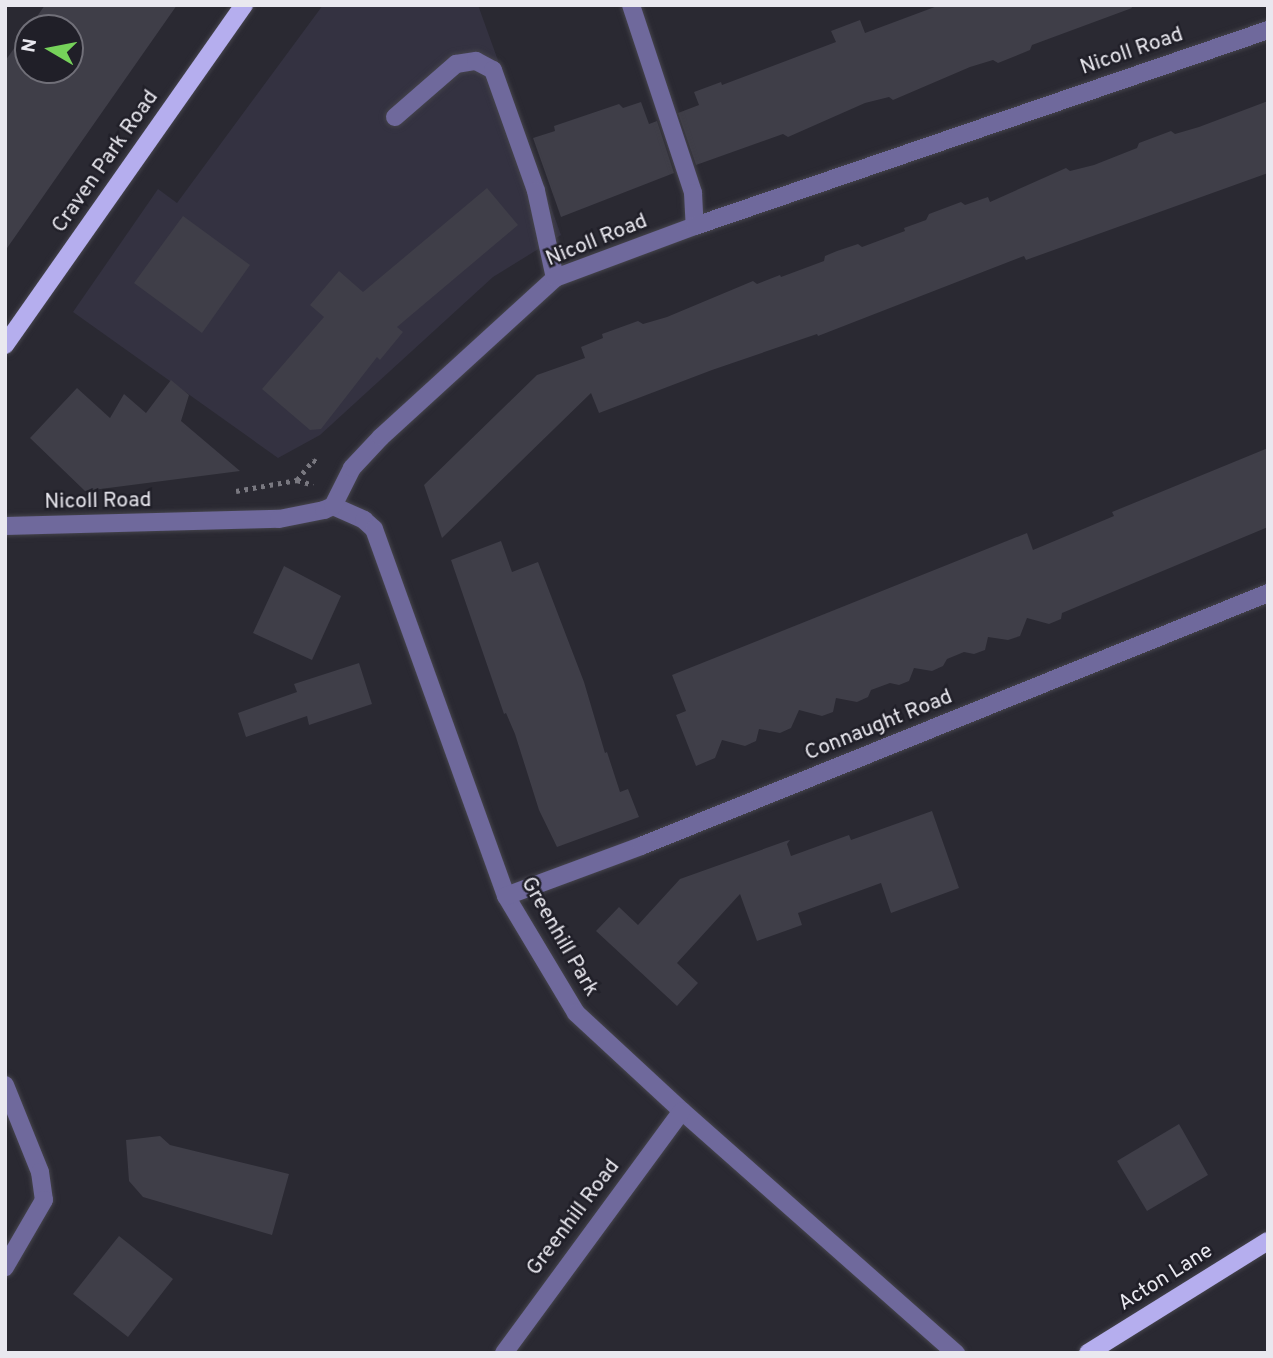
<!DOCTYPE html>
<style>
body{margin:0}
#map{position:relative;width:1273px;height:1358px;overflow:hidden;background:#2a2932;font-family:Overpass,sans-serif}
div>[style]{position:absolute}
.built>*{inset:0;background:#343241}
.building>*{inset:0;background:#3f3e48}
.path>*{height:4.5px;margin-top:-2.25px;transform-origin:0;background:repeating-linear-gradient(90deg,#797880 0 3.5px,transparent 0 8.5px)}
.roads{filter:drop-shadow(0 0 2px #45444c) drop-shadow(0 0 2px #45444c)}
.minor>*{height:18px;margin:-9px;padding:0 9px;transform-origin:9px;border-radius:9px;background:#6f699c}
.major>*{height:18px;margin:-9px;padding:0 9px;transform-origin:9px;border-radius:9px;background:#b5aeee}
span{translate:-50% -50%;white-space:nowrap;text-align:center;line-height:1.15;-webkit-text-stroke:5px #201f28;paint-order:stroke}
.street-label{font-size:21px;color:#e9e8ef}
.frame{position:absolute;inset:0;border:7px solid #e9e8ef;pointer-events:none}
.north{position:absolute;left:14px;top:14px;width:70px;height:70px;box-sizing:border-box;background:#201f28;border:2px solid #706f78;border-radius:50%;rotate:280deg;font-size:19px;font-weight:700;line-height:28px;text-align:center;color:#e9e8ef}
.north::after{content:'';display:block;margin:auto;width:24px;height:32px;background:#76d25a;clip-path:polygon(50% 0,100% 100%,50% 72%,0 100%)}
</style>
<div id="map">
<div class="built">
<i style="clip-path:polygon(323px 5px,478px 5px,561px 235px,493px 277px,320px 435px,278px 458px,73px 312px,158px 189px,177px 203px)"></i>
</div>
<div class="building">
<i style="clip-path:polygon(45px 5px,177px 5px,5px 251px,5px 61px,28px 29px,28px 70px,70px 70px,70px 28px,29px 28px)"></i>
<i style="clip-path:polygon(940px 5px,1131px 5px,1132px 8px,1032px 45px,1030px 50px,998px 63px,993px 60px,970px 67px,893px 100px,889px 97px,865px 103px,788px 137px,783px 134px,696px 165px,678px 113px,699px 105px,694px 92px,721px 82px,722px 85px,836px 42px,831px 31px,860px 20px,865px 33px)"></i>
<i style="clip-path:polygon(1268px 101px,1268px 173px,1026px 260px,1024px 256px,818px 336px,817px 334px,712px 370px,599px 413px,591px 393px,442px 538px,424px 485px,537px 375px,585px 358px,581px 347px,603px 338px,602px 334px,638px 321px,643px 324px,667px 317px,753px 281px,757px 284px,780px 275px,781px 277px,824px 261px,825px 256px,837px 251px,858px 244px,862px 247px,905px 231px,904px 228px,926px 220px,929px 214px,961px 202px,965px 205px,988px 197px,990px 202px,1066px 168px,1070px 171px,1094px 165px,1137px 148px,1139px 143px,1171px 131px,1175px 134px,1199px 127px)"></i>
<i style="clip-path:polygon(641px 102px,649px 124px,657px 121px,674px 173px,561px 217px,533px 138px,555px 131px,554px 126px,619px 104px,623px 108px)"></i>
<i style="clip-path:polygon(487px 188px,518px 225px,397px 327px,403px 332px,380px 360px,377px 357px,321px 429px,310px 430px,262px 389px,324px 317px,310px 305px,339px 271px,363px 292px)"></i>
<i style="clip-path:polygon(183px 216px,250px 265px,202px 333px,134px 283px)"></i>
<i style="clip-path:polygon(171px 380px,189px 395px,181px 421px,240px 471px,85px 491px,30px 438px,77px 388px,110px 418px,124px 394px,146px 413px)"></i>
<i style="clip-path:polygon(1268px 448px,1268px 527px,1062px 613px,1061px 619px,1049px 624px,1027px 618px,1020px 636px,1008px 640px,988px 637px,985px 650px,974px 654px,964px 652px,947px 659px,943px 666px,932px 671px,914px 668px,909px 681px,899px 685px,890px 683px,871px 690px,868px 697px,857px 702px,836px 698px,833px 712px,822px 716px,799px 710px,791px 728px,780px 733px,759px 729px,756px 741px,745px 746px,722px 740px,715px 758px,696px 766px,676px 715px,686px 711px,672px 675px,1027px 533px,1033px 550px,1114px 516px,1112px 512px)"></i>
<i style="clip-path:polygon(501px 541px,512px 572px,538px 562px,584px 682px,605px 753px,607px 752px,620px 792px,628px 789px,639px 817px,557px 847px,539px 810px,515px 734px,506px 713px,504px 714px,451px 560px)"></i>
<i style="clip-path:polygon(284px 566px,341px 596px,312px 660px,253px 633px)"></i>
<i style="clip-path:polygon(359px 663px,372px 704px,309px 725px,307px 716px,246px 737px,238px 713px,297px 692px,294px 684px)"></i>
<i style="clip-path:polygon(932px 811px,959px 888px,891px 913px,881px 883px,798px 913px,802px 925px,757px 941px,740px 894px,677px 963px,698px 983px,677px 1006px,596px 931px,619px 907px,638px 925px,680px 879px,786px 841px,790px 840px,787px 844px,791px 856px,849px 835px,851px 840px)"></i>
<i style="clip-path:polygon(1179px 1124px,1208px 1175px,1147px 1211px,1117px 1161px)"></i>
<i style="clip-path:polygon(160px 1136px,170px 1145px,289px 1174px,272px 1235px,143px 1197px,129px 1181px,126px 1140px)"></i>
<i style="clip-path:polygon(119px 1236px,173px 1279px,128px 1337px,73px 1294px)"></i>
</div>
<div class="path">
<i style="left:297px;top:480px;width:26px;rotate:-51deg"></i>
<i style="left:313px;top:460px;width:7px;rotate:27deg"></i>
<i style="left:236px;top:491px;width:62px;rotate:-10.2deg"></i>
<i style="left:297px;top:480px;width:17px;rotate:17deg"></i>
</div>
<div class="roads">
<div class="minor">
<i style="left:631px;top:5px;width:198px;rotate:71.7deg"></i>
<i style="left:693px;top:193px;width:33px;rotate:87deg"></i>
<i style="left:395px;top:117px;width:81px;rotate:-41deg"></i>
<i style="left:456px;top:64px;width:20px;rotate:-9deg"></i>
<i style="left:476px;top:61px;width:19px;rotate:28deg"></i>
<i style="left:493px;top:70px;width:128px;rotate:70.4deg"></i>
<i style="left:536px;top:191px;width:89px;rotate:77.7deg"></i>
<i style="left:333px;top:506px;width:34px;rotate:24deg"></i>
<i style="left:364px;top:520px;width:13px;rotate:42deg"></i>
<i style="left:374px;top:529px;width:390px;rotate:70.2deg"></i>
<i style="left:506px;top:896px;width:136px;rotate:59.1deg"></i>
<i style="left:576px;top:1013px;width:144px;rotate:42.8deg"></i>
<i style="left:682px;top:1111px;width:366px;rotate:41.5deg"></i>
<i style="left:5px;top:526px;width:274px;rotate:-1.5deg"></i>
<i style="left:279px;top:519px;width:46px;rotate:-11.3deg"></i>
<i style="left:324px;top:510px;width:10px;rotate:-24deg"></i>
<i style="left:333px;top:506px;width:42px;rotate:-63.4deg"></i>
<i style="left:352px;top:468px;width:42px;rotate:-46.9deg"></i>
<i style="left:381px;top:437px;width:236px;rotate:-42.4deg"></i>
<i style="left:555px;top:278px;width:149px;rotate:-20.4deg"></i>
<i style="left:695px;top:226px;width:606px;rotate:-18.88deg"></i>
<i style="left:506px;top:896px;width:144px;rotate:-20.3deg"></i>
<i style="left:641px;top:846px;width:676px;rotate:-21.97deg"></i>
<i style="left:5px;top:1085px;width:94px;rotate:68.1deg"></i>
<i style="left:40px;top:1172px;width:28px;rotate:82deg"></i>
<i style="left:44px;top:1200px;width:78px;rotate:120.2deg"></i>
<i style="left:504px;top:1353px;width:300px;rotate:-53.7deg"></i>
</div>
<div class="major">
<i style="left:5px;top:345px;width:416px;rotate:-54.9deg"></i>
<i style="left:1088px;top:1353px;width:212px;rotate:-31.9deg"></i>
</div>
</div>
<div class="street-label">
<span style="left:1132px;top:52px;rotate:-19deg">Nicoll Road</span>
<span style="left:106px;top:162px;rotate:-55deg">Craven Park Road</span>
<span style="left:597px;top:241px;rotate:-22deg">Nicoll Road</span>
<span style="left:98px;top:502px;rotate:-1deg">Nicoll Road</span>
<span style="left:879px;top:726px;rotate:-22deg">Connaught Road</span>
<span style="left:559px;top:937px;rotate:60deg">Greenhill Park</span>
<span style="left:574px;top:1218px;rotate:-53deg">Greenhill Road</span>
<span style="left:1166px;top:1278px;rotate:-32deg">Acton Lane</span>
</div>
<div class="frame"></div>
<div class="north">N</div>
</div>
